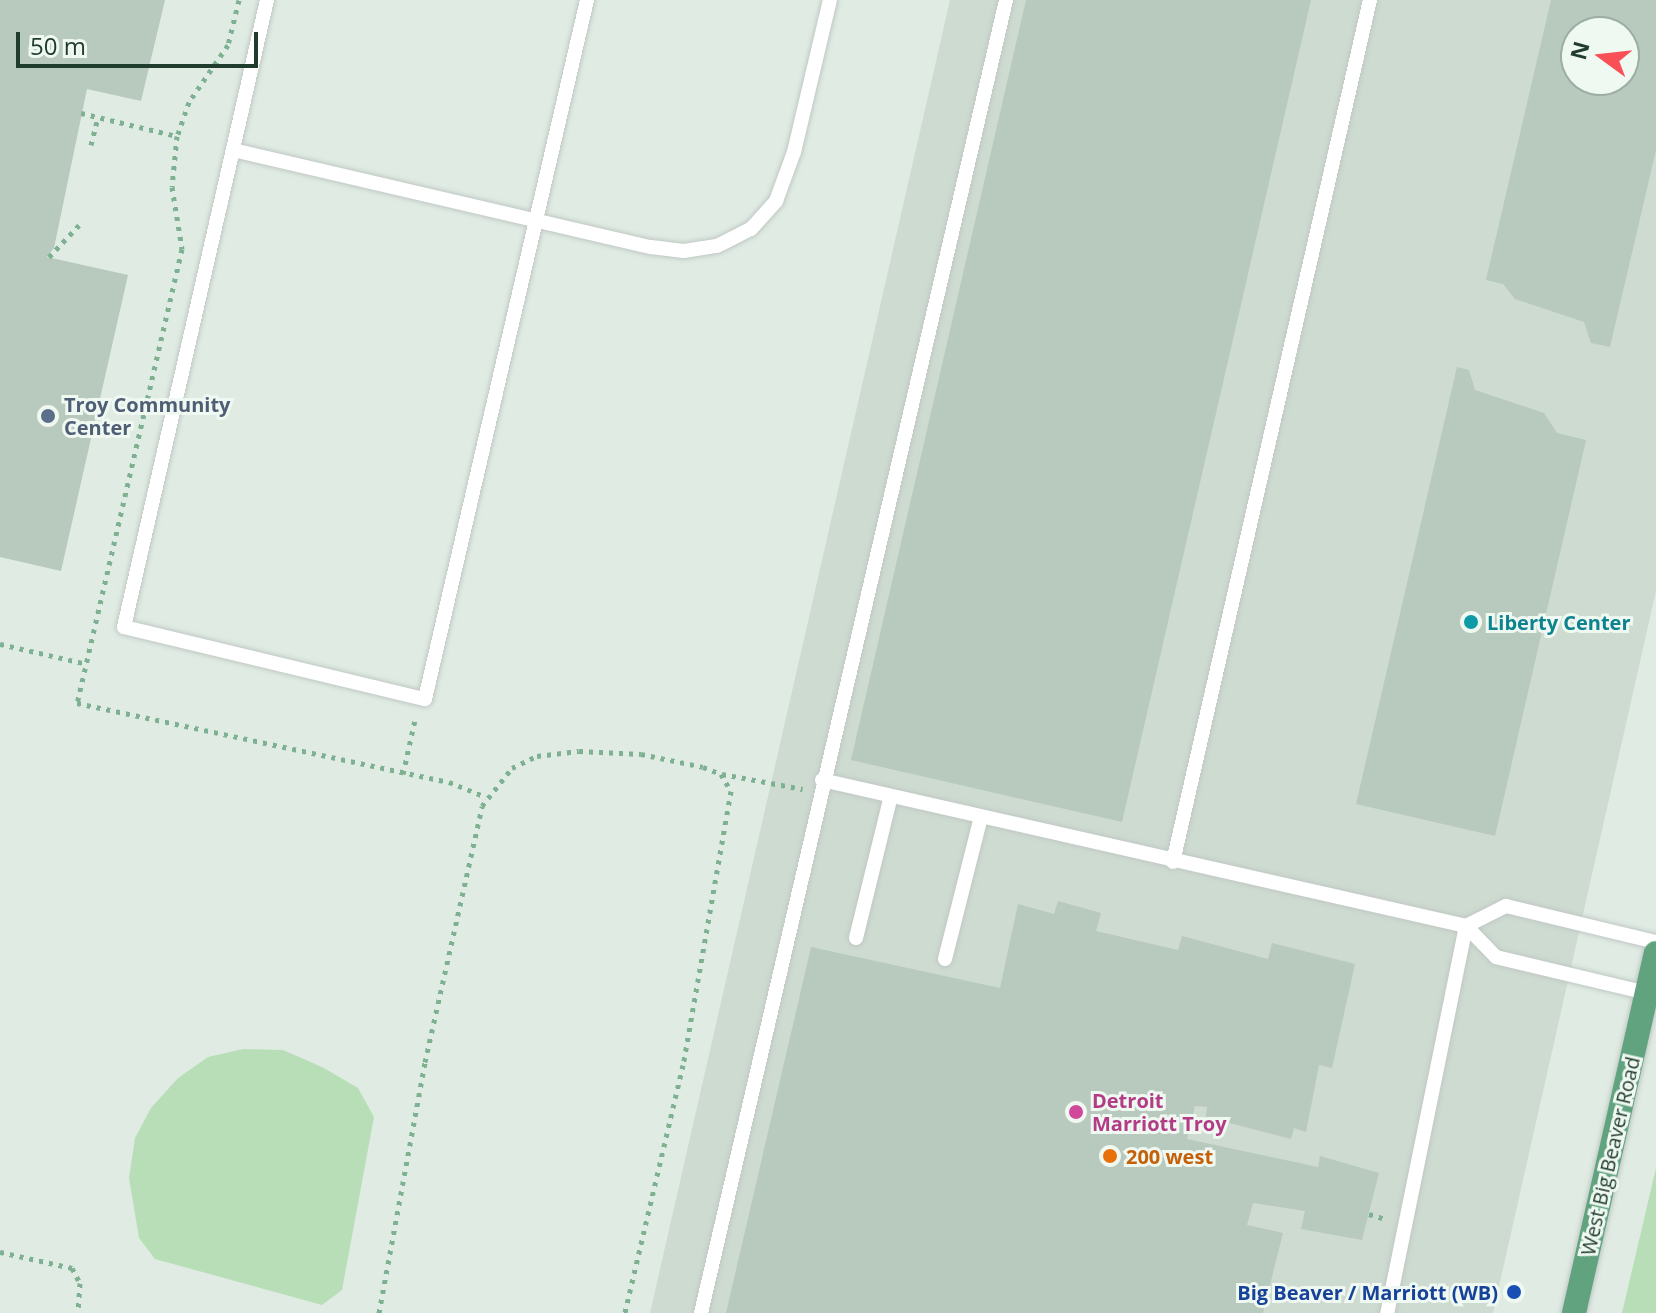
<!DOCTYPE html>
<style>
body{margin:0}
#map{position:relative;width:1656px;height:1313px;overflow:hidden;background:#dfebe3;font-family:"Open Sans",sans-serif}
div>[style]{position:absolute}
.built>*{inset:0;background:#cedbd1}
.green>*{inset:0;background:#b8deb7}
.building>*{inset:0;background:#b8c9bd}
.path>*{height:5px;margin-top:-2.5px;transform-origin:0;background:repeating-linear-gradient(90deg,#7eb192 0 4px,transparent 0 10px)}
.roads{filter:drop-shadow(0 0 2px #c0c8c4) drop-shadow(0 0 2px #c0c8c4)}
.service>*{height:14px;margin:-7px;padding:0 7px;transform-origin:7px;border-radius:7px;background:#fff}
.primary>*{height:24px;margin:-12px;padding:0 12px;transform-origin:12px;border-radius:12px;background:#61a37f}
.dots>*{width:22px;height:22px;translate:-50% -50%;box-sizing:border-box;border:4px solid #f0f8f2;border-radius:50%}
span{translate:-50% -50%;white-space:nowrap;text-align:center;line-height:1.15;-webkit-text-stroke:6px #f0f8f2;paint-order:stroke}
.service-label{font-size:20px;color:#4e5e75;font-weight:700}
.left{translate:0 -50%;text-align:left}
.culture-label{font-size:20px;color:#0d838f;font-weight:700}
.hotel-label{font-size:20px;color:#b23c85;font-weight:700}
.food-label{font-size:20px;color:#c56008;font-weight:700}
.street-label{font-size:20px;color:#1f3c2c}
.transit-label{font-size:20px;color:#164399;font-weight:700}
.right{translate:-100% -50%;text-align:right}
.north{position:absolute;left:1560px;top:16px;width:80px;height:80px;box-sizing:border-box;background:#f0f8f2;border:2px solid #9cada3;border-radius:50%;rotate:285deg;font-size:22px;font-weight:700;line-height:32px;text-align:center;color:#1f3c2c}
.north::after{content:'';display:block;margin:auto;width:28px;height:36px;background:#f95057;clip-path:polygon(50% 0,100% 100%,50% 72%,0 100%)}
.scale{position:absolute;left:16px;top:32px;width:242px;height:36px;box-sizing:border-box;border:4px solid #1f3c2c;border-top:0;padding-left:10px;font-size:24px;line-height:28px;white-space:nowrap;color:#1f3c2c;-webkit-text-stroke:6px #f0f8f2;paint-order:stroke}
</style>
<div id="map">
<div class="built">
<i style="clip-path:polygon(evenodd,950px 0,1656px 0,1656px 591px,1493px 1313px,650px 1313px,950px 0,1576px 32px,1624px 32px,1624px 80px,1576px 80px,1576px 32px)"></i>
</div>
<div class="green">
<i style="clip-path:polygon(243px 1049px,283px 1050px,322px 1067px,358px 1088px,374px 1117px,342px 1290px,322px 1305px,155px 1259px,139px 1238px,129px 1178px,135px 1138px,151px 1108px,178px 1078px,208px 1057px)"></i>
<i style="clip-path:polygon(1656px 1168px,1656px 1313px,1622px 1313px)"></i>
</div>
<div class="building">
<i style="clip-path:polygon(0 0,165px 0,141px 101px,87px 89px,54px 248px,47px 257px,128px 275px,61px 571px,0 557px)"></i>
<i style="clip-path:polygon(1026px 0,1311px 0,1122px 822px,851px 760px)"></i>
<i style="clip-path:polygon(evenodd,1551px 0,1656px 0,1656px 150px,1610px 347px,1591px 343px,1584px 322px,1515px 299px,1503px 284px,1486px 280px,1551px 0,1576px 32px,1624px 32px,1624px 80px,1576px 80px,1576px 32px)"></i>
<i style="clip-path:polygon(1457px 367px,1469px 370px,1475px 390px,1544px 413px,1557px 433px,1586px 440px,1495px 836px,1356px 804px)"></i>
<i style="clip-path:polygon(1058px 901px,1101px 913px,1096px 931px,1178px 950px,1182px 936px,1268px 959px,1272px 943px,1355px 964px,1332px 1068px,1319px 1065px,1306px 1132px,1294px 1128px,1291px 1139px,1206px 1117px,1207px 1107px,1195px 1106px,1187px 1139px,1318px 1167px,1320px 1156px,1379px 1173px,1362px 1240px,1301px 1229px,1305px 1211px,1253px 1203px,1247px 1225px,1283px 1233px,1263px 1313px,726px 1313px,811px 947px,1000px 988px,1018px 904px,1054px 914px)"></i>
</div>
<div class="path">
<i style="left:239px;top:0;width:46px;rotate:103.7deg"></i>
<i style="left:228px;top:45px;width:69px;rotate:124.4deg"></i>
<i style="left:189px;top:102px;width:36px;rotate:109deg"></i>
<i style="left:177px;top:136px;width:51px;rotate:95.6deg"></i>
<i style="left:172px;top:187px;width:63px;rotate:80.8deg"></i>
<i style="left:182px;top:249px;width:466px;rotate:103deg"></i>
<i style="left:77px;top:703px;width:380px;rotate:12deg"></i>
<i style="left:449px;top:782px;width:40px;rotate:22deg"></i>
<i style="left:81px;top:113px;width:99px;rotate:13.5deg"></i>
<i style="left:91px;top:145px;width:29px;rotate:-76deg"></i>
<i style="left:49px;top:257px;width:44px;rotate:-46.8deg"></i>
<i style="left:0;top:644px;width:89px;rotate:12.9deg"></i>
<i style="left:403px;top:774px;width:55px;rotate:-77.5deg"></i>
<i style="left:722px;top:774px;width:82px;rotate:10.5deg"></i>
<i style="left:1369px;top:1214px;width:17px;rotate:17deg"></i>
<i style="left:0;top:1252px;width:74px;rotate:12.5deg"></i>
<i style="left:72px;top:1268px;width:17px;rotate:62deg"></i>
<i style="left:80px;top:1283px;width:30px;rotate:94deg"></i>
<i style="left:379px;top:1313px;width:255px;rotate:-79.6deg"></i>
<i style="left:425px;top:1062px;width:262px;rotate:-77.4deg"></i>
<i style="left:482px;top:806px;width:48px;rotate:-51.7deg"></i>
<i style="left:512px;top:768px;width:28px;rotate:-26deg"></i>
<i style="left:537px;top:756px;width:42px;rotate:-6.8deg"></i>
<i style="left:579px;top:751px;width:62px;rotate:2.8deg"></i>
<i style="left:641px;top:754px;width:63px;rotate:11.8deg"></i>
<i style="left:703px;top:767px;width:19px;rotate:21deg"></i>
<i style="left:721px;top:774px;width:20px;rotate:60deg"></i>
<i style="left:731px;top:791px;width:278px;rotate:99.9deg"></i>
<i style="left:683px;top:1065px;width:255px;rotate:103.2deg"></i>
</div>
<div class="roads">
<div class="service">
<i style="left:267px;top:0;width:643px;rotate:102.85deg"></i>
<i style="left:124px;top:627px;width:309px;rotate:13.5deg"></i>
<i style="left:425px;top:699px;width:718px;rotate:-76.95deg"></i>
<i style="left:233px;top:150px;width:429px;rotate:13.1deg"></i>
<i style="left:651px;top:247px;width:33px;rotate:7deg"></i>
<i style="left:684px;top:251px;width:33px;rotate:-9deg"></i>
<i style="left:717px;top:246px;width:38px;rotate:-27deg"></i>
<i style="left:751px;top:229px;width:38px;rotate:-48deg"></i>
<i style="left:776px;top:201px;width:52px;rotate:-69.8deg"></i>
<i style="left:794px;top:152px;width:156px;rotate:-76.7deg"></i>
<i style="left:822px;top:780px;width:660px;rotate:12.77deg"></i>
<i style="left:1466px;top:926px;width:395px;rotate:101.5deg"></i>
<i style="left:1173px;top:862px;width:884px;rotate:-77.13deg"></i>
<i style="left:856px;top:938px;width:146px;rotate:-76.2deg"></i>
<i style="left:945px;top:959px;width:146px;rotate:-75.8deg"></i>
<i style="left:1647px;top:993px;width:155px;rotate:-166.6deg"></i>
<i style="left:1496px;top:957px;width:43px;rotate:-134.1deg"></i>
<i style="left:1466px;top:926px;width:45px;rotate:-26.6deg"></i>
<i style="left:1506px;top:906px;width:154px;rotate:13.5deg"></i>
<i style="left:701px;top:1313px;width:1348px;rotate:-76.92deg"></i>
</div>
<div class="primary">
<i style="left:1574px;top:1313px;width:369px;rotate:-77.2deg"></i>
</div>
</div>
<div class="dots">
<i style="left:48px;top:416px;background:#5c6f8a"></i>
<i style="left:1471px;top:622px;background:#0f9aa8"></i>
<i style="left:1076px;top:1112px;background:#d1479c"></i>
<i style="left:1110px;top:1156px;background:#e8710a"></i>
<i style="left:1514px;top:1292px;background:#1a4fb4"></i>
</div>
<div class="service-label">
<span class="left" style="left:64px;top:416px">Troy Community<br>Center</span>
</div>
<div class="culture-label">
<span class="left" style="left:1487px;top:622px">Liberty Center</span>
</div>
<div class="hotel-label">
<span class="left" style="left:1092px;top:1112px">Detroit<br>Marriott Troy</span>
</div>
<div class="food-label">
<span class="left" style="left:1126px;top:1156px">200 west</span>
</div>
<div class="street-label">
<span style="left:1610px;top:1156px;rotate:-77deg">West Big Beaver Road</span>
</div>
<div class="transit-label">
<span class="right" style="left:1498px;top:1292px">Big Beaver / Marriott (WB)</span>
</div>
<div class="north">N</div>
<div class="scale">50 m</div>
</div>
